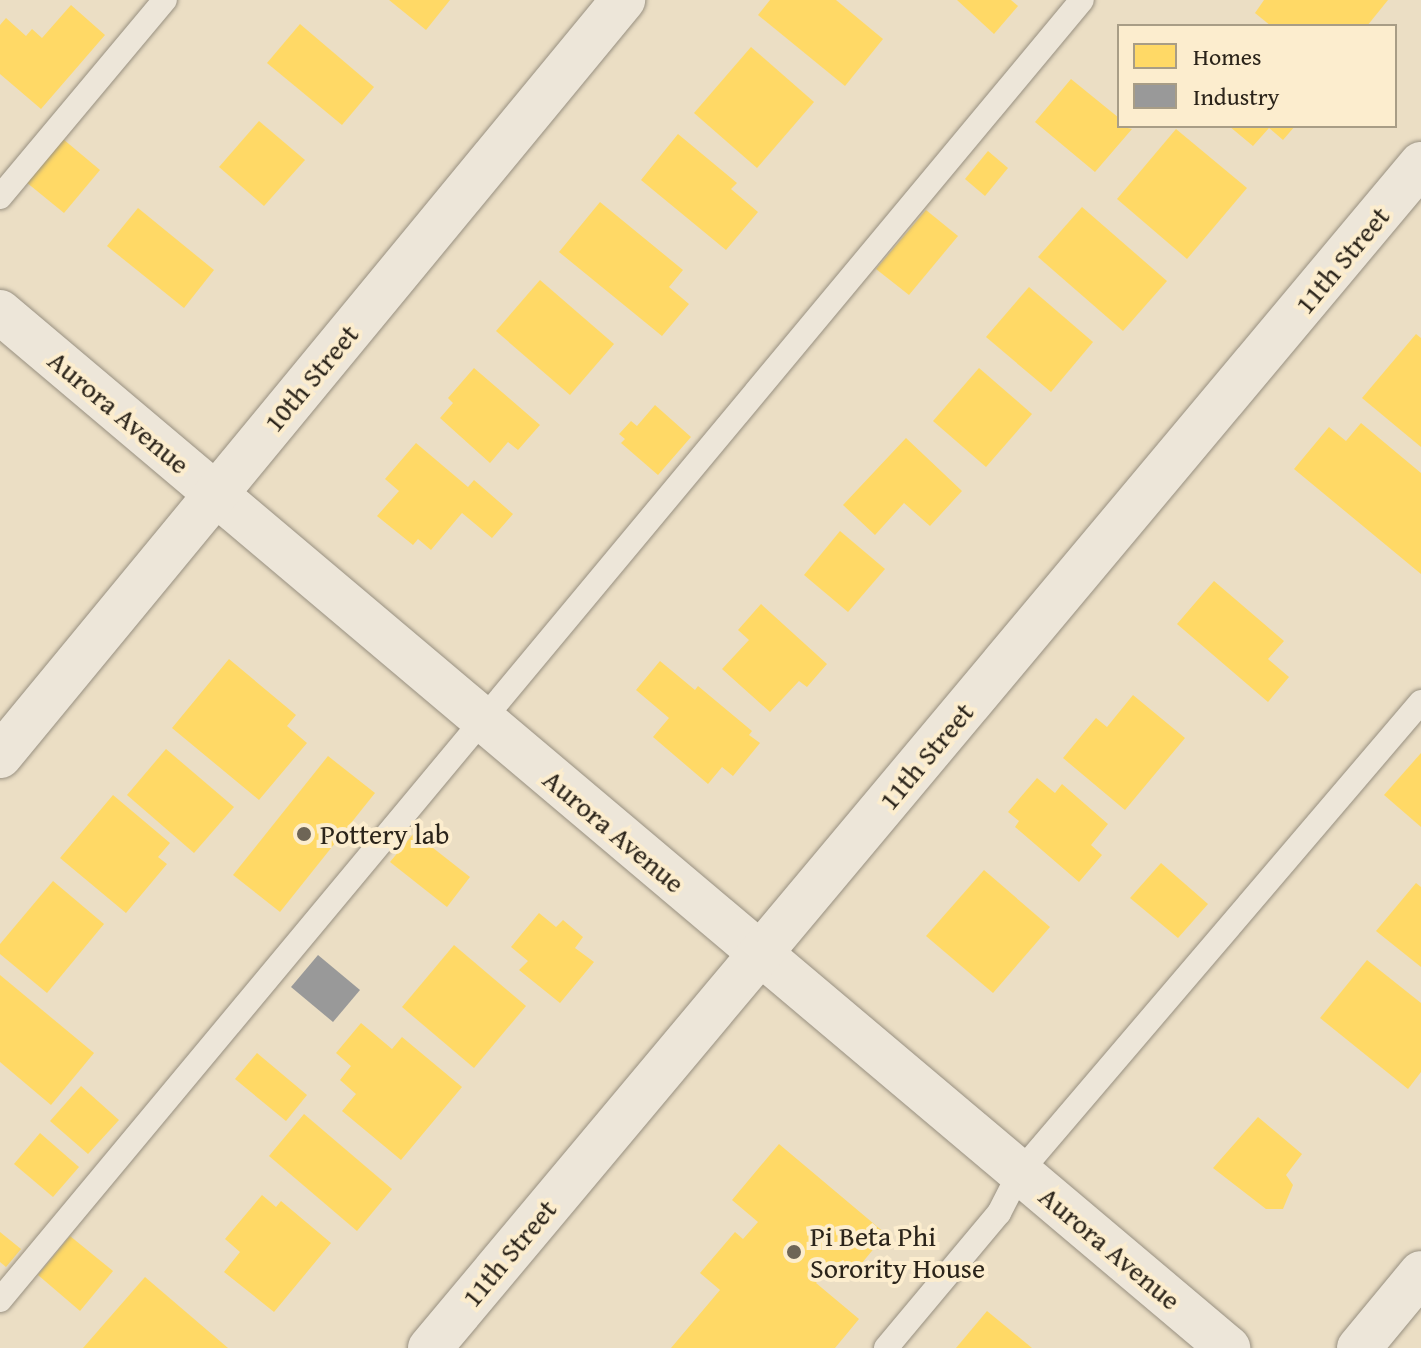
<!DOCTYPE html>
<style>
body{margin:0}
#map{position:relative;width:1421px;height:1348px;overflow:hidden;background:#ebdec4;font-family:"Gentium Book Plus",serif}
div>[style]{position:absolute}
.homes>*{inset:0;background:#ffd966}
.industry>*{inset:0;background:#999}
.roads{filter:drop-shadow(0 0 2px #989081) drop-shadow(0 0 2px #989081)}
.lane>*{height:24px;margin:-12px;padding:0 12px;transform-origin:12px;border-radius:12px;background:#ede6d9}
.street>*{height:44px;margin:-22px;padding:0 22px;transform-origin:22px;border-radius:22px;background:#ede6d9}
.dots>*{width:22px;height:22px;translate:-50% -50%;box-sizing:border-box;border:4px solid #fcedce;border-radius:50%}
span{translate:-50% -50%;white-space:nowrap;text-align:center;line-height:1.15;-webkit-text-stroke:8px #fcedce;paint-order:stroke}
.street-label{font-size:28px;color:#2b241a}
.poi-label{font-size:28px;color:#2b241a}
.left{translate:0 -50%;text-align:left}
.legend{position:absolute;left:1117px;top:24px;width:280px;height:104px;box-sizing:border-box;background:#fcedce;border:2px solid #a89d86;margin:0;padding:10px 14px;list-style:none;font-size:24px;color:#2b241a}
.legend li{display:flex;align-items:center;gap:16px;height:40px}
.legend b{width:40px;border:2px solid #a89d86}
</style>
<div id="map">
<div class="homes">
<i style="clip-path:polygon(389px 0,450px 0,426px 30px)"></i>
<i style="clip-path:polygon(770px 0,836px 0,883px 39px,845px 86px,758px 15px)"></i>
<i style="clip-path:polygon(957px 0,1011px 0,1018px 6px,994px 34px)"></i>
<i style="clip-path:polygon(1264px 0,1388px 0,1367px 26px,1271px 26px,1255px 13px)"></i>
<i style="clip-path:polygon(71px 5px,105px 35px,41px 109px,0 74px,0 25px,6px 18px,26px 36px,32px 29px,42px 38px)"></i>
<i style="clip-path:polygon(300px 24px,374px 87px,342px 125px,267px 63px)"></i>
<i style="clip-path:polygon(751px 47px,814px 102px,757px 168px,694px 113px)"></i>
<i style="clip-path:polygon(1071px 79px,1119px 118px,1119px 126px,1132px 129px,1095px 172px,1035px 122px)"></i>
<i style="clip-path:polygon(259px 121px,305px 160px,264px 206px,219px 167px)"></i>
<i style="clip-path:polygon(1229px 126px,1295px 126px,1283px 140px,1269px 128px,1253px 146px)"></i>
<i style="clip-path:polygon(1176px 129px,1247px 188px,1187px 259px,1117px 199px)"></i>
<i style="clip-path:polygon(678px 134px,737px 183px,731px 189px,758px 212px,726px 250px,641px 180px)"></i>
<i style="clip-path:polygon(63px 139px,100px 170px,64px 213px,26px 182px)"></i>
<i style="clip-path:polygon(988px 151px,1008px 168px,985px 196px,965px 179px)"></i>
<i style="clip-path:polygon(600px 202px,683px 270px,669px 287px,689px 304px,662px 336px,559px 252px)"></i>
<i style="clip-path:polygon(1082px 207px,1167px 281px,1123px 331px,1038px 257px)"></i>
<i style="clip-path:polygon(138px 208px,214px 270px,184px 308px,107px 246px)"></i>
<i style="clip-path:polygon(926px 210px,958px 236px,909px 295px,876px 269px)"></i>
<i style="clip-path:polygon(540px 280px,614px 344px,570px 395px,496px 331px)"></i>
<i style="clip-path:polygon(1029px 287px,1093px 342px,1051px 392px,986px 337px)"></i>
<i style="clip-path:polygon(1416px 334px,1421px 338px,1421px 447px,1362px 398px)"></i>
<i style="clip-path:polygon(474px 368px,540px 425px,518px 450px,508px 442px,490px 463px,440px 418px,453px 403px,448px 398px)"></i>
<i style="clip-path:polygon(979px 368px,1032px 414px,986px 467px,933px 421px)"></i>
<i style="clip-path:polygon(655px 405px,691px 437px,658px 475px,621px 443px,625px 439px,619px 434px,631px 421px,637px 426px)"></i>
<i style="clip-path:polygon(1361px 423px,1421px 473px,1421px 574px,1294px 469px,1329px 427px,1346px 441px)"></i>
<i style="clip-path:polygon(906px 438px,962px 491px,930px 526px,904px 503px,875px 535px,843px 505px)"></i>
<i style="clip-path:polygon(416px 443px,468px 487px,474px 480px,513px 514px,492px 538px,462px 513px,431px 550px,418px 539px,413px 545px,377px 516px,399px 491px,385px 479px)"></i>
<i style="clip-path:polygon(840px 531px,885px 569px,848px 612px,804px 575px)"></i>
<i style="clip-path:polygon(1214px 581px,1284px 641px,1268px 659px,1289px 677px,1268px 702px,1177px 624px)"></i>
<i style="clip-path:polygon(761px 604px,827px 664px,807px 687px,799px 681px,770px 712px,722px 669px,749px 640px,738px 630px)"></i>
<i style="clip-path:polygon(229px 659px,296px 715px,287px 726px,307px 743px,259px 800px,172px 728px)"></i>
<i style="clip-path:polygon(660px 661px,695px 690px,698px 686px,752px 731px,749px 735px,760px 743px,733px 776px,722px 767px,708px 784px,653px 737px,669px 718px,636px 690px)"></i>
<i style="clip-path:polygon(1133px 695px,1185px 738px,1125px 810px,1063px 758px,1096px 718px,1107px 727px)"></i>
<i style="clip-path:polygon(166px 749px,234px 807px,194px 853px,127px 795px)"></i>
<i style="clip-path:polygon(1421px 753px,1421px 827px,1384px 795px)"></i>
<i style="clip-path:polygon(328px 756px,375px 793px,280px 912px,233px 875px)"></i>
<i style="clip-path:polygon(1037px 778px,1055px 793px,1062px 784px,1108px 824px,1091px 845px,1102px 855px,1079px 882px,1015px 827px,1019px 821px,1008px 812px)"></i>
<i style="clip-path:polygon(113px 795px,170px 843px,158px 857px,167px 864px,126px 913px,60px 858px)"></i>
<i style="clip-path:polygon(414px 833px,470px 877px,447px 907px,390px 862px)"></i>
<i style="clip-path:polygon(1161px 863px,1208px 904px,1178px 938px,1130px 898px)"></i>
<i style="clip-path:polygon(984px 870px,1050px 927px,993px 993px,926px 936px)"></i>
<i style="clip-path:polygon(53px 881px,104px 924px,47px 993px,0 954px,0 944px)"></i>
<i style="clip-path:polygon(1416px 883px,1421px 887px,1421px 967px,1376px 931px)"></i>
<i style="clip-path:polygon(539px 913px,556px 927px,563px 920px,583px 937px,575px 948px,594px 962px,560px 1003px,519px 970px,528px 961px,511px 947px)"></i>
<i style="clip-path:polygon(454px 945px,526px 1006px,474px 1068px,402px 1007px)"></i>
<i style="clip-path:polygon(1367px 960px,1421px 1003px,1421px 1072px,1408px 1089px,1320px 1018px)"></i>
<i style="clip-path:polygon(0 975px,94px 1053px,51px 1105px,0 1062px)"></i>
<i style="clip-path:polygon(361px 1023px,392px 1049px,402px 1037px,462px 1087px,401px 1160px,342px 1111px,356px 1094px,340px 1080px,351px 1066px,336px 1053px)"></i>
<i style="clip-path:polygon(257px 1053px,307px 1095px,286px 1121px,235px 1079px)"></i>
<i style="clip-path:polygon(81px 1086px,119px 1120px,88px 1154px,50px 1121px)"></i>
<i style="clip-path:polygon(304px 1114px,392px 1189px,357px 1231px,269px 1156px)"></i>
<i style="clip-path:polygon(1258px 1117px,1302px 1154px,1286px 1175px,1293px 1185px,1283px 1209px,1266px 1209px,1213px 1168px)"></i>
<i style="clip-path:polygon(40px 1133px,79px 1167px,53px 1197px,14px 1164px)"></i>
<i style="clip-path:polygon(779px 1144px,886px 1234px,847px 1281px,830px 1266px,816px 1283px,859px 1319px,835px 1348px,671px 1348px,720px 1290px,700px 1273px,735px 1232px,743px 1239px,758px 1222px,732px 1200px)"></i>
<i style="clip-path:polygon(262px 1195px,276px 1207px,281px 1201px,331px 1243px,274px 1312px,224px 1272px,240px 1252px,225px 1239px)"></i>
<i style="clip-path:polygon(0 1232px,21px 1249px,6px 1267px,0 1262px)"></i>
<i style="clip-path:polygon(70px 1236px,113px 1271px,80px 1311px,38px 1275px)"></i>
<i style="clip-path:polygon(145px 1277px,228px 1348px,83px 1348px)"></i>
<i style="clip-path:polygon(987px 1311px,1032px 1348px,956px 1348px)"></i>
</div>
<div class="industry">
<i style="clip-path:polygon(318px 955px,360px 990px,333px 1022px,291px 987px)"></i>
</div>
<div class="roads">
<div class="lane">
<i style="left:0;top:197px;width:257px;rotate:-50.1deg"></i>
<i style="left:0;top:1300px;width:1691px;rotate:-50.23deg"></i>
<i style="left:886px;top:1348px;width:176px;rotate:-50.1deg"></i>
<i style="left:999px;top:1213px;width:46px;rotate:-62.9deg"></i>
<i style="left:1020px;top:1172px;width:618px;rotate:-49.53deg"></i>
</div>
<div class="street">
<i style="left:0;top:312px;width:1607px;rotate:40.15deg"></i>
<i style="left:0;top:756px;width:980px;rotate:-50.51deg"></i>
<i style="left:430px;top:1348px;width:1544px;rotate:-50.07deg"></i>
<i style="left:1359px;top:1348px;width:97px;rotate:-50.4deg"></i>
</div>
</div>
<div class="dots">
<i style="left:304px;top:834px;background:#6e6556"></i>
<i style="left:794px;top:1252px;background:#6e6556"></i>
</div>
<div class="street-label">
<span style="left:1342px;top:260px;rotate:-50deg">11th Street</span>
<span style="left:311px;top:378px;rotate:-50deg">10th Street</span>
<span style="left:119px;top:412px;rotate:40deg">Aurora Avenue</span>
<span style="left:926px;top:756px;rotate:-50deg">11th Street</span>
<span style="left:614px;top:831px;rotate:40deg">Aurora Avenue</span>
<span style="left:1110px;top:1248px;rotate:40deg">Aurora Avenue</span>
<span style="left:509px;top:1253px;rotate:-50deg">11th Street</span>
</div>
<div class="poi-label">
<span class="left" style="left:320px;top:834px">Pottery lab</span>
<span class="left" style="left:810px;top:1252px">Pi Beta Phi<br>Sorority House</span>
</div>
<ul class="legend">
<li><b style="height:22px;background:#ffd966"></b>Homes</li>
<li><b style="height:22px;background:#999"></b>Industry</li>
</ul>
</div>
